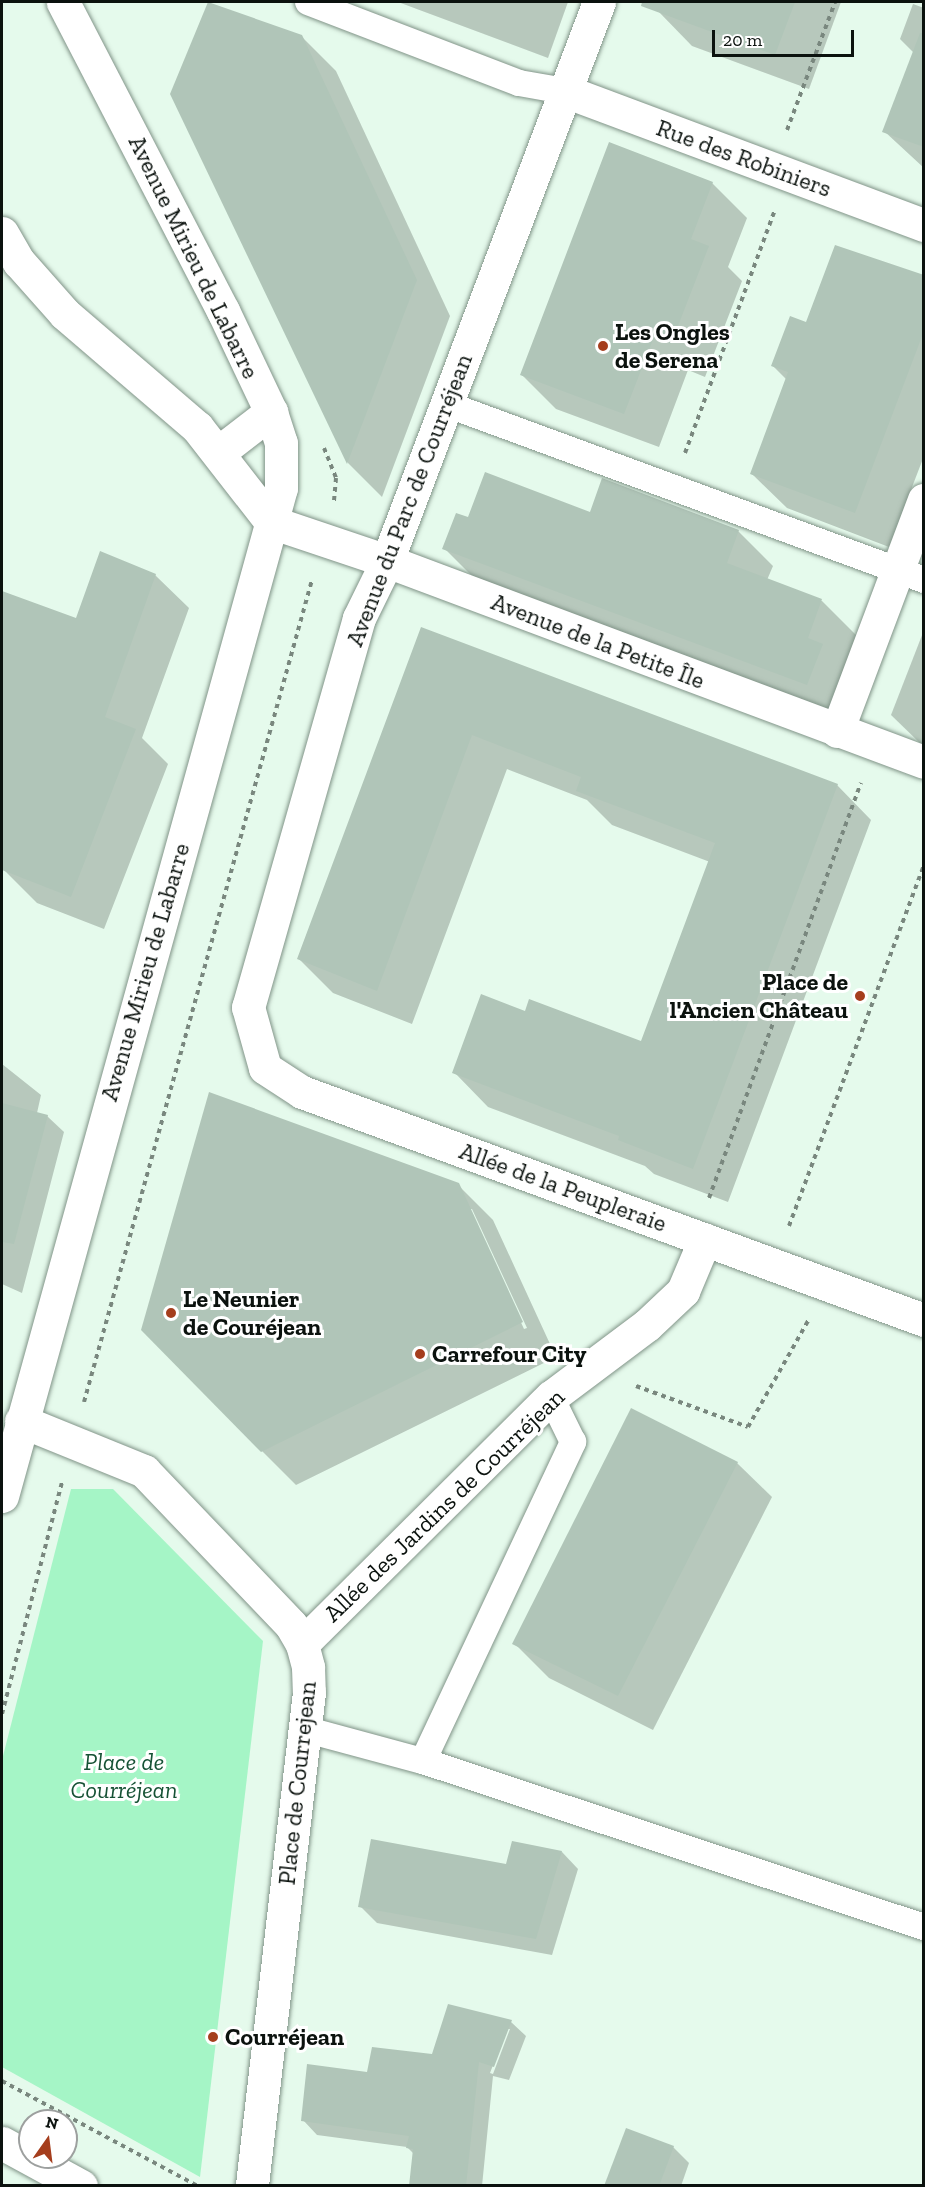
<!DOCTYPE html>
<meta charset="utf-8">
<style>
body{margin:0}
#map{position:relative;width:925px;height:2187px;overflow:hidden;background:#e5faec;font-family:"Zilla Slab",serif}
div>[style]{position:absolute}
.green>*{inset:0;background:#a5f5c6}
.shadow>*{inset:0;background:#0003}
.building>*{inset:0;background:#b0c5b8}
.path>*{height:4px;margin-top:-2px;transform-origin:0;background:repeating-linear-gradient(90deg,#79877e 0 4.5px,transparent 0 9px)}
.roads{filter:drop-shadow(0 0 2px #819488) drop-shadow(0 0 2px #819488)}
.service>*{height:26px;margin:-13px;padding:0 13px;transform-origin:13px;border-radius:13px;background:#fff}
.minor>*{height:33px;margin:-16.5px;padding:0 16.5px;transform-origin:16.5px;border-radius:16.5px;background:#fff}
.tertiary>*{height:33px;margin:-16.5px;padding:0 16.5px;transform-origin:16.5px;border-radius:16.5px;background:#fff}
.dots>*{width:16px;height:16px;translate:-50% -50%;box-sizing:border-box;border:3px solid #fff;border-radius:50%}
span{translate:-50% -50%;white-space:nowrap;text-align:center;line-height:1.15;-webkit-text-stroke:6px #fff;paint-order:stroke}
.street-label{font-size:24px;color:#0b120e}
.poi-label{font-size:24px;color:#0b120e;font-weight:700}
.left{translate:0 -50%;text-align:left}
.right{translate:-100% -50%;text-align:right}
.park-label{font-size:24px;color:#165235;font-style:italic}
.frame{position:absolute;inset:0;border:3px solid #0b120e;pointer-events:none}
.north{position:absolute;left:18px;top:2109px;width:60px;height:60px;box-sizing:border-box;background:#fff;border:2px solid #9da09f;border-radius:50%;rotate:14deg;font-size:16px;font-weight:700;line-height:24px;text-align:center;color:#0b120e}
.north::after{content:'';display:block;margin:auto;width:21px;height:27px;background:#a53e1d;clip-path:polygon(50% 0,100% 100%,50% 72%,0 100%)}
.scale{position:absolute;left:712px;top:30px;width:142px;height:27px;box-sizing:border-box;border:3px solid #0b120e;border-top:0;padding-left:8px;font-size:18px;line-height:21px;white-space:nowrap;color:#0b120e;-webkit-text-stroke:4px #fff;paint-order:stroke}
</style>
<div id="map">
<div class="green">
<i style="clip-path:polygon(71px 1489px,113px 1489px,263px 1641px,200px 2177px,2px 2067px,2px 1760px)"></i>
</div>
<div class="shadow">
<i style="clip-path:polygon(398px 2px,568px 2px,548px 58px)"></i>
<i style="clip-path:polygon(662px 2px,841px 2px,809px 89px,692px 46px,658px 11px)"></i>
<i style="clip-path:polygon(913px 4px,924px 8px,924px 168px,884px 131px,914px 53px,900px 39px)"></i>
<i style="clip-path:polygon(301px 36px,336px 71px,450px 316px,382px 497px,348px 463px,172px 93px)"></i>
<i style="clip-path:polygon(712px 183px,747px 218px,728px 267px,742px 281px,705px 377px,688px 370px,659px 447px,556px 409px,521px 374px)"></i>
<i style="clip-path:polygon(924px 277px,924px 456px,889px 547px,787px 508px,752px 474px,787px 380px,773px 366px,807px 324px)"></i>
<i style="clip-path:polygon(591px 514px,738px 531px,773px 566px,767px 580px,822px 601px,856px 635px,842px 718px,479px 583px,444px 548px,469px 519px)"></i>
<i style="clip-path:polygon(155px 575px,189px 608px,142px 738px,168px 764px,104px 929px,37px 903px,4px 870px,13px 791px,2px 825px,2px 593px,77px 620px)"></i>
<i style="clip-path:polygon(422px 629px,837px 785px,871px 820px,728px 1202px,654px 1174px,645px 1166px,488px 1107px,454px 1072px,526px 1013px,642px 1043px,710px 862px,612px 825px,587px 800px,507px 769px,412px 1024px,333px 993px,298px 958px)"></i>
<i style="clip-path:polygon(924px 630px,924px 747px,891px 715px)"></i>
<i style="clip-path:polygon(2px 1064px,41px 1095px,37px 1113px,47px 1116px,64px 1132px,22px 1293px,2px 1284px)"></i>
<i style="clip-path:polygon(evenodd,458px 1185px,493px 1220px,556px 1357px,296px 1485px,262px 1451px,458px 1185px,469px 1209px,472px 1209px,527px 1328px,524px 1329px,469px 1209px)"></i>
<i style="clip-path:polygon(737px 1463px,772px 1497px,653px 1730px,549px 1678px,514px 1643px)"></i>
<i style="clip-path:polygon(562px 1852px,578px 1869px,552px 1955px,377px 1923px,360px 1906px)"></i>
<i style="clip-path:polygon(evenodd,511px 2022px,526px 2036px,509px 2080px,493px 2076px,482px 2186px,411px 2186px,414px 2154px,407px 2147px,317px 2135px,303px 2120px,368px 2073px,433px 2056px,511px 2022px,507px 2029px,510px 2029px,493px 2074px,490px 2073px,507px 2029px)"></i>
<i style="clip-path:polygon(673px 2147px,689px 2163px,681px 2186px,606px 2186px)"></i>
</div>
<div class="building">
<i style="clip-path:polygon(208px 2px,302px 35px,417px 280px,347px 464px,170px 94px)"></i>
<i style="clip-path:polygon(642px 2px,795px 2px,775px 55px,641px 6px)"></i>
<i style="clip-path:polygon(920px 33px,924px 33px,924px 147px,882px 132px)"></i>
<i style="clip-path:polygon(609px 142px,713px 182px,691px 239px,709px 246px,671px 344px,654px 337px,624px 414px,520px 375px)"></i>
<i style="clip-path:polygon(835px 245px,924px 275px,924px 331px,855px 513px,750px 474px,788px 372px,771px 366px,790px 316px,806px 322px)"></i>
<i style="clip-path:polygon(485px 472px,590px 512px,602px 478px,739px 530px,727px 563px,822px 599px,808px 638px,823px 644px,807px 685px,442px 549px,456px 513px,468px 517px)"></i>
<i style="clip-path:polygon(100px 551px,156px 574px,105px 717px,136px 729px,71px 897px,2px 870px,2px 591px,76px 618px)"></i>
<i style="clip-path:polygon(421px 627px,838px 784px,693px 1169px,618px 1140px,619px 1136px,452px 1073px,481px 994px,525px 1011px,529px 999px,641px 1041px,715px 843px,576px 791px,581px 777px,472px 735px,377px 991px,297px 959px)"></i>
<i style="clip-path:polygon(209px 1092px,459px 1183px,523px 1322px,261px 1452px,141px 1330px)"></i>
<i style="clip-path:polygon(2px 1103px,48px 1115px,14px 1244px,2px 1242px)"></i>
<i style="clip-path:polygon(631px 1408px,738px 1462px,618px 1696px,512px 1644px)"></i>
<i style="clip-path:polygon(371px 1839px,506px 1864px,512px 1841px,562px 1851px,536px 1939px,358px 1907px)"></i>
<i style="clip-path:polygon(448px 2004px,512px 2020px,494px 2067px,479px 2062px,466px 2186px,409px 2186px,413px 2149px,406px 2148px,409px 2136px,301px 2121px,307px 2064px,367px 2072px,372px 2047px,432px 2054px)"></i>
<i style="clip-path:polygon(626px 2128px,674px 2146px,659px 2186px,604px 2186px)"></i>
</div>
<div class="path">
<i style="left:787px;top:130px;width:137px;rotate:-69.4deg"></i>
<i style="left:324px;top:448px;width:32px;rotate:68deg"></i>
<i style="left:336px;top:478px;width:23px;rotate:95deg"></i>
<i style="left:685px;top:453px;width:257px;rotate:-69.7deg"></i>
<i style="left:709px;top:1198px;width:442px;rotate:-69.9deg"></i>
<i style="left:789px;top:1226px;width:385px;rotate:-69.5deg"></i>
<i style="left:636px;top:1386px;width:119px;rotate:20.1deg"></i>
<i style="left:748px;top:1427px;width:122px;rotate:-60.5deg"></i>
<i style="left:84px;top:1402px;width:853px;rotate:-74.5deg"></i>
<i style="left:2px;top:1714px;width:240px;rotate:-75.5deg"></i>
<i style="left:2px;top:2081px;width:222px;rotate:28.2deg"></i>
</div>
<div class="roads">
<div class="service">
<i style="left:308px;top:2px;width:226px;rotate:21deg"></i>
<i style="left:519px;top:83px;width:47px;rotate:9.9deg"></i>
<i style="left:446px;top:404px;width:509px;rotate:20.21deg"></i>
<i style="left:304px;top:1729px;width:123px;rotate:15.1deg"></i>
<i style="left:423px;top:1761px;width:528px;rotate:18.33deg"></i>
<i style="left:423px;top:1761px;width:353px;rotate:-64.8deg"></i>
<i style="left:573px;top:1442px;width:50px;rotate:-116.1deg"></i>
</div>
<div class="minor">
<i style="left:599px;top:2px;width:598px;rotate:110.77deg"></i>
<i style="left:387px;top:561px;width:64px;rotate:116.2deg"></i>
<i style="left:359px;top:618px;width:405px;rotate:105.9deg"></i>
<i style="left:248px;top:1007px;width:63px;rotate:74.4deg"></i>
<i style="left:265px;top:1068px;width:44px;rotate:33deg"></i>
<i style="left:302px;top:1092px;width:662px;rotate:20.13deg"></i>
<i style="left:565px;top:91px;width:383px;rotate:20.5deg"></i>
<i style="left:219px;top:452px;width:66px;rotate:-37.6deg"></i>
<i style="left:271px;top:522px;width:122px;rotate:18.6deg"></i>
<i style="left:387px;top:561px;width:573px;rotate:20.52deg"></i>
<i style="left:837px;top:731px;width:247px;rotate:-69.4deg"></i>
<i style="left:21px;top:1421px;width:133px;rotate:22.1deg"></i>
<i style="left:144px;top:1471px;width:213px;rotate:46.3deg"></i>
<i style="left:291px;top:1625px;width:22px;rotate:60deg"></i>
<i style="left:302px;top:1644px;width:24px;rotate:75deg"></i>
<i style="left:308px;top:1667px;width:25px;rotate:88deg"></i>
<i style="left:309px;top:1692px;width:497px;rotate:96.6deg"></i>
<i style="left:302px;top:1644px;width:351px;rotate:-44.8deg"></i>
<i style="left:551px;top:1397px;width:120px;rotate:-36.9deg"></i>
<i style="left:647px;top:1325px;width:50px;rotate:-43.4deg"></i>
<i style="left:683px;top:1291px;width:56px;rotate:-67.1deg"></i>
</div>
<div class="tertiary">
<i style="left:2px;top:233px;width:34px;rotate:60deg"></i>
<i style="left:19px;top:262px;width:69px;rotate:48.5deg"></i>
<i style="left:65px;top:314px;width:174px;rotate:40.6deg"></i>
<i style="left:197px;top:427px;width:120px;rotate:52.1deg"></i>
<i style="left:2px;top:1496px;width:1046px;rotate:-74.53deg"></i>
<i style="left:281px;top:488px;width:45px;rotate:-90deg"></i>
<i style="left:281px;top:443px;width:33px;rotate:-108deg"></i>
<i style="left:271px;top:412px;width:112px;rotate:-115.4deg"></i>
<i style="left:223px;top:311px;width:348px;rotate:-117.4deg"></i>
<i style="left:2px;top:2143px;width:90px;rotate:28.6deg"></i>
</div>
</div>
<div class="dots">
<i style="left:603px;top:346px;background:#a53e1d"></i>
<i style="left:860px;top:996px;background:#a53e1d"></i>
<i style="left:171px;top:1313px;background:#a53e1d"></i>
<i style="left:420px;top:1354px;background:#a53e1d"></i>
<i style="left:213px;top:2037px;background:#a53e1d"></i>
</div>
<div class="street-label">
<span style="left:744px;top:158px;rotate:20deg">Rue des Robiniers</span>
<span style="left:194px;top:257px;rotate:64deg">Avenue Mirieu de Labarre</span>
<span style="left:409px;top:500px;rotate:-69deg">Avenue du Parc de Courréjean</span>
<span style="left:598px;top:641px;rotate:21deg">Avenue de la Petite Île</span>
<span style="left:145px;top:972px;rotate:-74deg">Avenue Mirieu de Labarre</span>
<span style="left:563px;top:1187px;rotate:20deg">Allée de la Peupleraie</span>
<span style="left:444px;top:1505px;rotate:-44deg">Allée des Jardins de Courréjean</span>
<span style="left:297px;top:1783px;rotate:-84deg">Place de Courrejean</span>
</div>
<div class="poi-label">
<span class="left" style="left:615px;top:346px">Les Ongles<br>de Serena</span>
<span class="right" style="left:848px;top:996px">Place de<br>l'Ancien Château</span>
<span class="left" style="left:183px;top:1313px">Le Neunier<br>de Couréjean</span>
<span class="left" style="left:432px;top:1354px">Carrefour City</span>
<span class="left" style="left:225px;top:2037px">Courréjean</span>
</div>
<div class="park-label">
<span style="left:124px;top:1776px">Place de<br>Courréjean</span>
</div>
<div class="frame"></div>
<div class="north">N</div>
<div class="scale">20 m</div>
</div>
